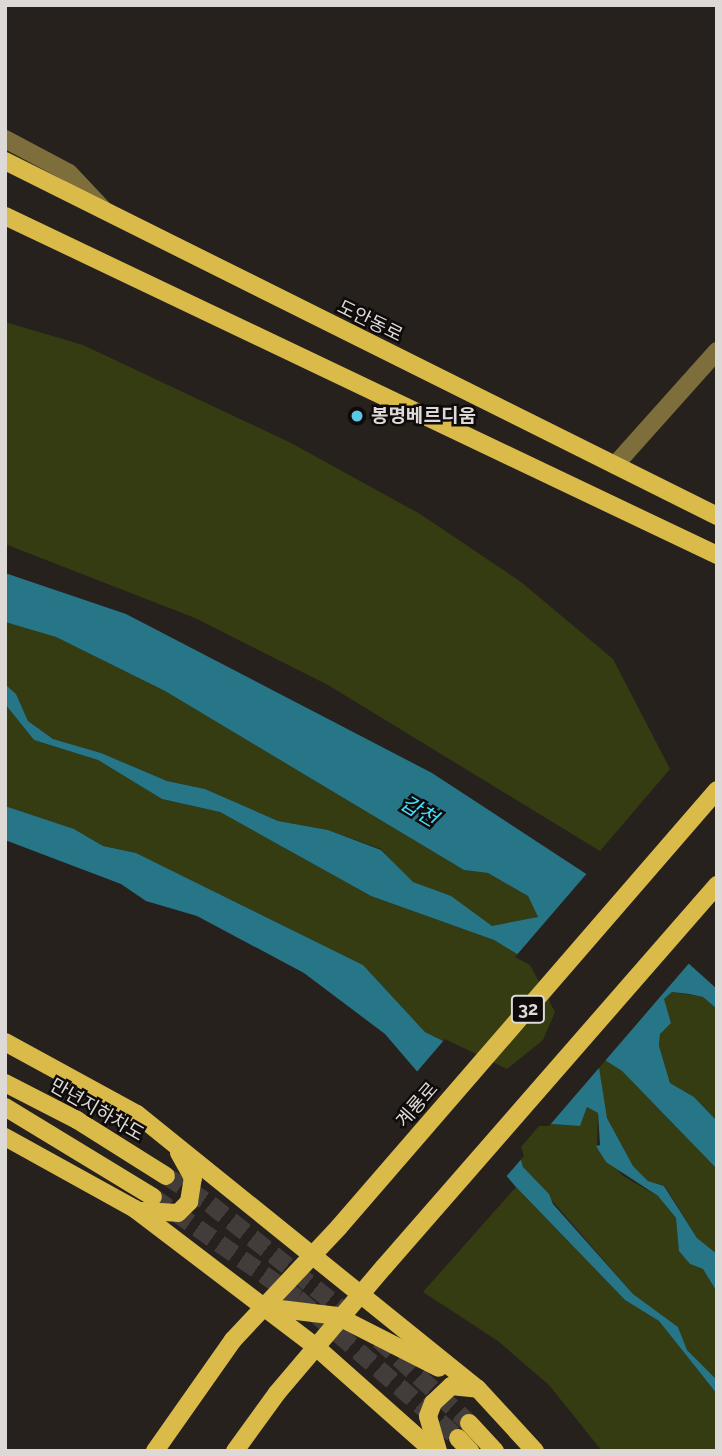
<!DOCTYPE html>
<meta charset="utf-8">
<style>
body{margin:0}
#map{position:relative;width:722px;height:1456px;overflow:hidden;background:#27211e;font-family:Raleway,"Noto Sans KR",sans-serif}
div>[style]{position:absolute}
.green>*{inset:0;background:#353c11}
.water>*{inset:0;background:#267687}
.pier>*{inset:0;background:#27211e}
.major-tunnel>*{height:18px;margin-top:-9px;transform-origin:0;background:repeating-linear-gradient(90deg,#423d3a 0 18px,transparent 0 27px)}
.minor>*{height:18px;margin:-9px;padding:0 9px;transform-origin:9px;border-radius:9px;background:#7d6e3c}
.major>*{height:18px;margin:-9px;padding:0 9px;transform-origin:9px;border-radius:9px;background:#daba48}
.dots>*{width:19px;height:19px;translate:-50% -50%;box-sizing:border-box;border:4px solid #0e0b0a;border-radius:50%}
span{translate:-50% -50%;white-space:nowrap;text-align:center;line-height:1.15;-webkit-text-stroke:5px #0e0b0a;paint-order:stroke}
.shield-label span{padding:2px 5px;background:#0e0b0a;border:2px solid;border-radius:5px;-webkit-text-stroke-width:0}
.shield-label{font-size:18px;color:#dcd9d6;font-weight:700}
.street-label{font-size:19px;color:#dcd9d6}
.poi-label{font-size:19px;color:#dcd9d6;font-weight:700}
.left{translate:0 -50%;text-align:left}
.water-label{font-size:21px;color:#48ddfc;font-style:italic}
.frame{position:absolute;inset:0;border:7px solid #dcd9d6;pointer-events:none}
</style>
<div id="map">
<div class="green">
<i style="clip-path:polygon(5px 322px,83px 345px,291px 443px,420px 514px,521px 582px,613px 659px,670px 769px,600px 851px,328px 685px,195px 618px,5px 544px)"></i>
<i style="clip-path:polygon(5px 622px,56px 637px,165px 691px,464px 870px,488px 873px,528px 896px,538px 917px,492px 927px,451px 897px,412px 882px,381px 849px,328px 830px,278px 821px,205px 789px,167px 781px,101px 753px,53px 739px,28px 721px,16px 694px,5px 684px)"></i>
<i style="clip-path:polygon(5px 704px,34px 740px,98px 760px,162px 799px,220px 812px,371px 896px,494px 940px,532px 963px,559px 1012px,546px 1042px,507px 1073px,425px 1032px,363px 965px,136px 853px,103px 846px,74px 829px,5px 806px)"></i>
<i style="clip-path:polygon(672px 992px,703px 997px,717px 1009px,717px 1121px,694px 1097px,670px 1083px,659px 1046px,660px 1034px,671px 1022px,663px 999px)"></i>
<i style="clip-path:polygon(596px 1054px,622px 1071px,717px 1169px,717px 1254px,697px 1238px,665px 1186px,648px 1181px,633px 1166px,607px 1118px)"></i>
<i style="clip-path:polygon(587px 1107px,598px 1113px,597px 1146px,623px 1176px,658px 1196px,676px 1218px,690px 1264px,703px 1269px,717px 1292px,717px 1380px,687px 1350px,678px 1327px,633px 1294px,523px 1167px,517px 1146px,537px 1123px,580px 1126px)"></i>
<i style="clip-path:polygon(516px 1187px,625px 1300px,659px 1321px,717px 1394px,717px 1451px,602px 1451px,549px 1385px,498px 1341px,423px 1292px)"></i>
</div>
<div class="water">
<i style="clip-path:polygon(5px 573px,126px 614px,432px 773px,597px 881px,717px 989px,717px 1009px,703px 997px,689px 994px,672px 992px,664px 999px,671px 1023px,660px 1034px,659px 1046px,670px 1083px,694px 1097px,717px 1121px,717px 1169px,622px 1071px,597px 1055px,607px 1118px,633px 1166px,648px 1181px,664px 1186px,697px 1238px,717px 1254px,717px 1292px,703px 1269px,690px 1264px,679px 1251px,676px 1218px,658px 1196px,606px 1162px,596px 1146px,600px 1145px,598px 1113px,587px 1107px,580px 1126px,537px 1123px,517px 1146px,523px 1167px,549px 1194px,553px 1204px,633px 1294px,678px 1327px,687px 1350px,717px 1380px,717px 1394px,659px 1321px,625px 1300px,516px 1187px,385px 1034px,304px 973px,197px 916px,146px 901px,121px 884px,5px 840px,5px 806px,74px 829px,103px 846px,136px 853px,363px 965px,425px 1032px,507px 1073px,546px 1042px,558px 1012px,532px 963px,494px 940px,371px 896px,220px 812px,162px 799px,98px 760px,34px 740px,5px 704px,5px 684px,16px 694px,28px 721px,53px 739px,101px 753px,167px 781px,205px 789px,278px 821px,328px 830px,381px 850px,413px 882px,451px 896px,492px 926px,538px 917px,528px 896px,488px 873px,464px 870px,165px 691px,56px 637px,5px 622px)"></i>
</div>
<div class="pier">
<i style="clip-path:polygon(589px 871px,691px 961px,549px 1126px,539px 1126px,521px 1147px,524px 1156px,504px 1179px,415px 1074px,445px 1039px,507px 1069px,543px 1040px,555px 1012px,530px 965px,515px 957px)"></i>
</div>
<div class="major-tunnel">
<i style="left:166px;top:1176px;width:52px;rotate:32.5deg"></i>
<i style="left:210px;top:1204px;width:186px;rotate:38.7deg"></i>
<i style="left:153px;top:1197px;width:176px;rotate:35deg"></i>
<i style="left:297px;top:1298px;width:213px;rotate:41deg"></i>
<i style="left:379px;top:1340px;width:122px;rotate:42.7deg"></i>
</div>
<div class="minor">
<i style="left:5px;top:139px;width:72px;rotate:28deg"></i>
<i style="left:69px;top:173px;width:50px;rotate:46.6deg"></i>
<i style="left:615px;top:465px;width:153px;rotate:-48.2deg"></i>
</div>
<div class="major">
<i style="left:5px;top:161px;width:796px;rotate:26.5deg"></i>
<i style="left:5px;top:216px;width:789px;rotate:25.46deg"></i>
<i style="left:5px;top:1042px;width:150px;rotate:28.6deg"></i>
<i style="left:137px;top:1114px;width:438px;rotate:38.9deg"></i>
<i style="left:478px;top:1389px;width:84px;rotate:47.4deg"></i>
<i style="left:5px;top:1083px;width:81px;rotate:27.2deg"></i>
<i style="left:77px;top:1120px;width:105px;rotate:32.2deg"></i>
<i style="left:5px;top:1107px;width:173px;rotate:31.3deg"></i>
<i style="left:5px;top:1137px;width:149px;rotate:29deg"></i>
<i style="left:135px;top:1209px;width:228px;rotate:37.3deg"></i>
<i style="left:316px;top:1347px;width:157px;rotate:41.6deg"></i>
<i style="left:142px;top:1211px;width:36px;rotate:3deg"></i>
<i style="left:178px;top:1213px;width:16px;rotate:-45deg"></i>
<i style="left:189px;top:1202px;width:24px;rotate:-81deg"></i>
<i style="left:193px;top:1178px;width:29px;rotate:-119deg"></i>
<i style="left:264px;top:1307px;width:74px;rotate:7deg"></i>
<i style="left:337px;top:1316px;width:114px;rotate:27deg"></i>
<i style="left:469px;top:1423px;width:38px;rotate:47deg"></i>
<i style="left:458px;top:1438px;width:18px;rotate:47deg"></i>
<i style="left:155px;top:1451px;width:136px;rotate:-54.9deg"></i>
<i style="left:233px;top:1340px;width:155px;rotate:-46.8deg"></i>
<i style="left:339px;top:1227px;width:578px;rotate:-49.14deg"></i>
<i style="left:235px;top:1451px;width:72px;rotate:-54.1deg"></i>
<i style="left:277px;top:1393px;width:165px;rotate:-49.7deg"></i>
<i style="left:384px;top:1267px;width:507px;rotate:-48.92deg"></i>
<i style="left:438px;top:1451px;width:36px;rotate:-106deg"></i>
<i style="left:428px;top:1416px;width:14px;rotate:-69deg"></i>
<i style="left:433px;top:1403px;width:25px;rotate:-43deg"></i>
<i style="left:451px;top:1386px;width:27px;rotate:6deg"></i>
</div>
<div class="dots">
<i style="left:357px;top:416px;background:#59c8e5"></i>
</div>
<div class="shield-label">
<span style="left:528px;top:1009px">32</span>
</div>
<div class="street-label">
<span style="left:370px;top:321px;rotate:26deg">도안동로</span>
<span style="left:417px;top:1105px;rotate:-49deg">계룡로</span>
<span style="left:97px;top:1110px;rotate:30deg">만년지하차도</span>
</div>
<div class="poi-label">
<span class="left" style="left:371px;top:416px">봉명베르디움</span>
</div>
<div class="water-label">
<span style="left:419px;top:811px;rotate:31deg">갑천</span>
</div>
<div class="frame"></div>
</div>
